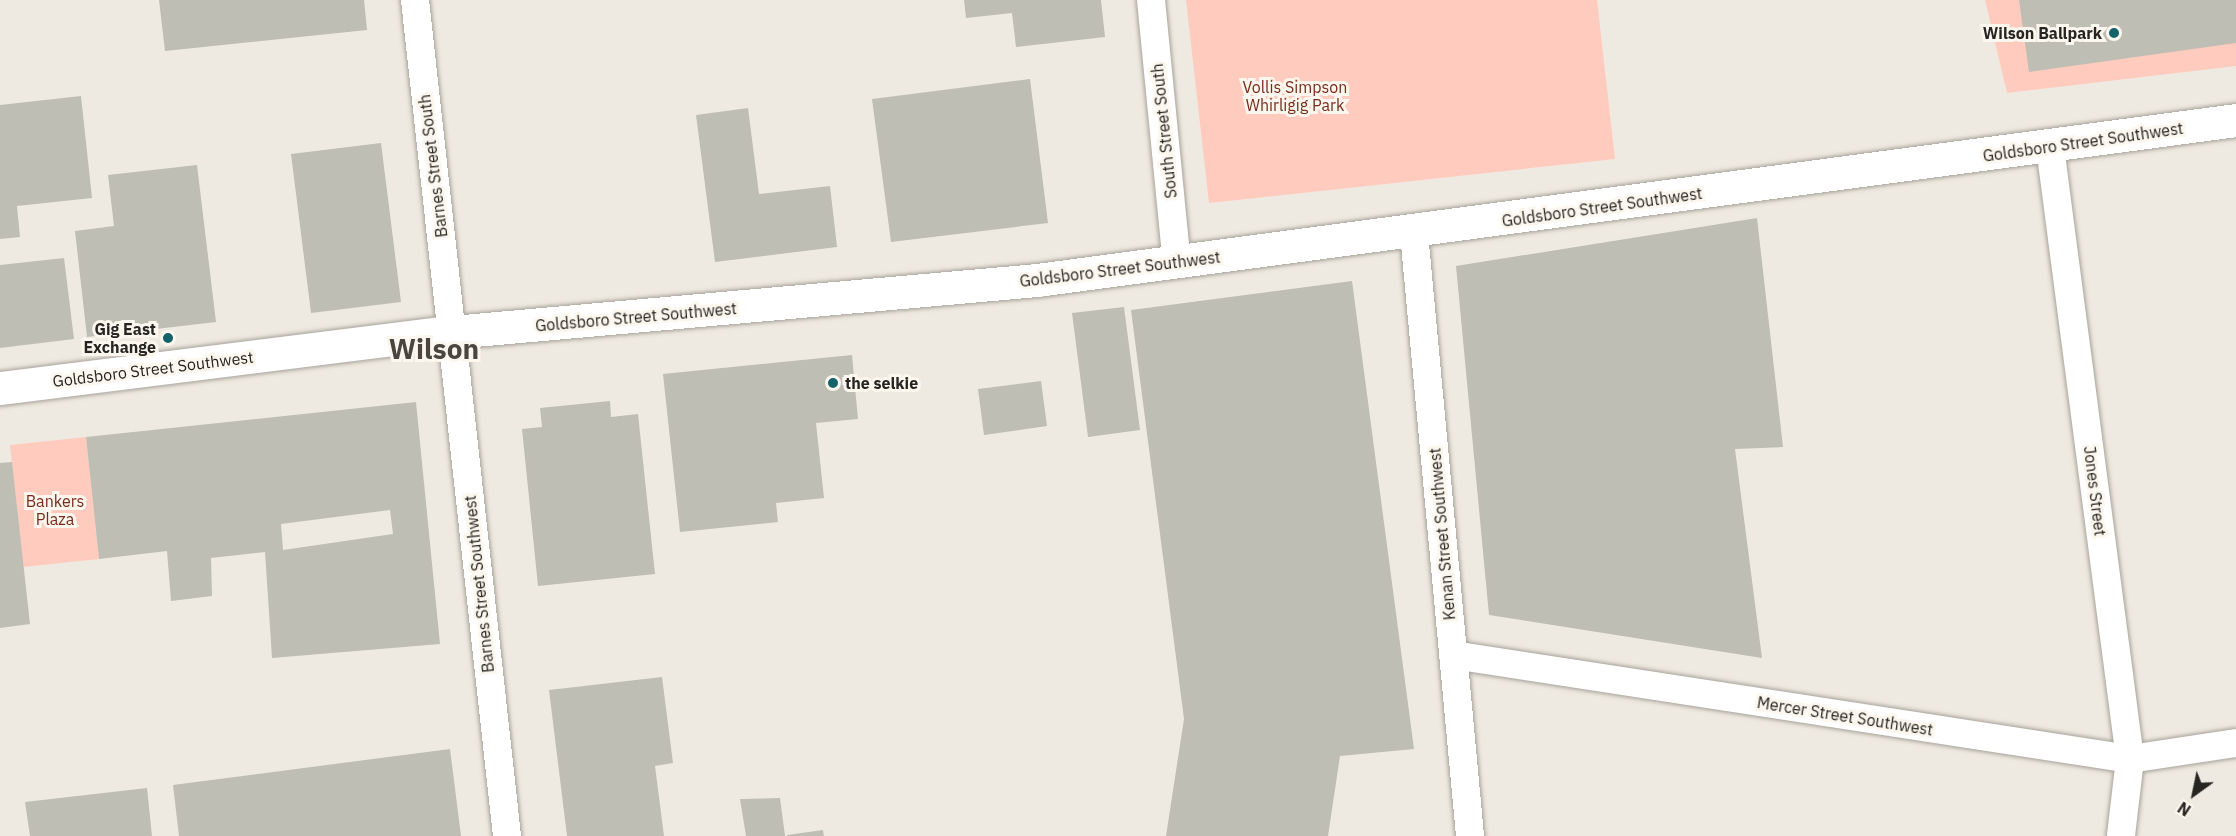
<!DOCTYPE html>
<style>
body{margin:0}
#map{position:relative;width:2236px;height:836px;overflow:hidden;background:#efeae1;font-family:"IBM Plex Sans",sans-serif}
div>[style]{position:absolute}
.green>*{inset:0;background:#fecbbe}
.building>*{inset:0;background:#bebeb4}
.roads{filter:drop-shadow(0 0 2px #a7a39a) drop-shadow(0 0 2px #a7a39a)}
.minor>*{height:28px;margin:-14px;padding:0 14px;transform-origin:14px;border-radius:14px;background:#fff}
.tertiary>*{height:33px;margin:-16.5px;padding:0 16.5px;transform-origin:16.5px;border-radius:16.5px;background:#fff}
.dots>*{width:16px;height:16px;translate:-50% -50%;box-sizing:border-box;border:3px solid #fcf7ee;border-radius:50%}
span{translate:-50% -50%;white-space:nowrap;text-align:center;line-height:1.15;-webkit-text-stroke:6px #fcf7ee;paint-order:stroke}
.poi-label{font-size:16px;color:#262521;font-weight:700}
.right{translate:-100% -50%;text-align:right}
.left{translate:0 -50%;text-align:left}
.park-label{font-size:16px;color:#782b1a}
.street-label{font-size:16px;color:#262521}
.town-label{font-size:28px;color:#4a463f;font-weight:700}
.north{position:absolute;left:2164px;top:764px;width:60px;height:60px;-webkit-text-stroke:4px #fcf7ee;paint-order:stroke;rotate:213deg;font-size:16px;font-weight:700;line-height:24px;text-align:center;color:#262521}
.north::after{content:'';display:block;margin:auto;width:21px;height:27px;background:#262521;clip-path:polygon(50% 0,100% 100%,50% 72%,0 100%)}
</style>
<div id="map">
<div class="green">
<i style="clip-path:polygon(1186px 0,1597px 0,1615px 159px,1209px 203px)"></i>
<i style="clip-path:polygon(1985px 0,2236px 0,2236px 66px,2007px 93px)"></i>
<i style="clip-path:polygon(86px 437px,99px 559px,23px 567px,10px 445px)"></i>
</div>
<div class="building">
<i style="clip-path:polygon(159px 0,364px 0,367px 30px,165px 51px)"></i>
<i style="clip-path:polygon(964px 0,1101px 0,1105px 37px,1016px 47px,1012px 13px,966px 18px)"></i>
<i style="clip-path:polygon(2019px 0,2236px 0,2236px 43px,2029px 72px)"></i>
<i style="clip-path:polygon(1030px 79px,1048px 223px,891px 242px,872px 99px)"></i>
<i style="clip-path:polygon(81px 96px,92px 198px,17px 206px,20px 237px,0 239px,0 105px)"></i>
<i style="clip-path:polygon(748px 108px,759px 194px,830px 186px,837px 247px,715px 262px,696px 115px)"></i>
<i style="clip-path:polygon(381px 143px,401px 302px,311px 313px,291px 154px)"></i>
<i style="clip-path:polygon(197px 165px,216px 322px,87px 337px,75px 231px,114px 226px,108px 175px)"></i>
<i style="clip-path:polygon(1757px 218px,1783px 447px,1735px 449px,1762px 658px,1489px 615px,1456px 266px)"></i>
<i style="clip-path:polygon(64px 258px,74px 339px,0 348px,0 265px)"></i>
<i style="clip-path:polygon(1352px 281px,1414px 749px,1340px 756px,1328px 836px,1166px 836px,1184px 719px,1131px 310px)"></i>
<i style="clip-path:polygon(1124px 307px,1140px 430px,1088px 437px,1072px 313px)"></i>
<i style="clip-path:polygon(852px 355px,858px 419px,816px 423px,824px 498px,776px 503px,778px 522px,680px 532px,663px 374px)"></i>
<i style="clip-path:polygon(1041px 381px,1047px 426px,984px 435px,978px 389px)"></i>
<i style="clip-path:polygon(610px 401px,611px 417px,638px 414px,655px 574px,538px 586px,522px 429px,542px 427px,540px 408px)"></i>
<i style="clip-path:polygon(evenodd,416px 402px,440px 644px,272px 658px,265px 552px,211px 558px,212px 596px,171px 601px,167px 551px,99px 559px,86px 437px,416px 402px,390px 510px,393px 534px,283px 550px,281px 524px,390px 510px)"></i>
<i style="clip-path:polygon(12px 462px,30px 624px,0 628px,0 463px)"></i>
<i style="clip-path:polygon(662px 677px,673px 763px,655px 766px,664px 836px,567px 836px,549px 690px)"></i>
<i style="clip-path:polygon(450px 749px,461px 836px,179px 836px,173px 785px)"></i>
<i style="clip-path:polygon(147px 788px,152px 836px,30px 836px,25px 802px)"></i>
<i style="clip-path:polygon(780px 798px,785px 836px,746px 836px,740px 799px)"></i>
<i style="clip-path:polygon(823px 830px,824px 836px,787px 836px,787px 835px)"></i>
</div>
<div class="roads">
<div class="minor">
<i style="left:415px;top:0;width:841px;rotate:83.72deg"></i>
<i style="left:1151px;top:0;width:264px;rotate:84.4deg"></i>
<i style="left:2050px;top:147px;width:617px;rotate:82.55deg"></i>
<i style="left:2130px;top:759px;width:78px;rotate:96.7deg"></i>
<i style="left:1414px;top:233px;width:606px;rotate:84.69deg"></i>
<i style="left:1453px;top:655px;width:685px;rotate:8.73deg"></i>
<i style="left:2130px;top:759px;width:107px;rotate:-8.6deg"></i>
</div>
<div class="tertiary">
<i style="left:0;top:388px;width:455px;rotate:-7.1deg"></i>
<i style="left:452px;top:332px;width:587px;rotate:-5.08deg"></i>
<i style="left:1037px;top:280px;width:1210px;rotate:-7.6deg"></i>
</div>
</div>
<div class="dots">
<i style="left:2114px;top:33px;background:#146369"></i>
<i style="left:168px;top:338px;background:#146369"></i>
<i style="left:833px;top:383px;background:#146369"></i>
</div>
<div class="poi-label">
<span class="right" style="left:2102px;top:33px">Wilson Ballpark</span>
<span class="right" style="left:156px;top:338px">Gig East<br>Exchange</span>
<span class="left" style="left:845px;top:383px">the selkie</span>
</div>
<div class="park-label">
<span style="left:1295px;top:96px">Vollis Simpson<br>Whirligig Park</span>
<span style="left:55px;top:510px">Bankers<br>Plaza</span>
</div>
<div class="street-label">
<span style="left:1164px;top:131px;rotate:-96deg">South Street South</span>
<span style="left:2083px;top:142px;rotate:-8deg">Goldsboro Street Southwest</span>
<span style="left:433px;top:166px;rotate:-97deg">Barnes Street South</span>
<span style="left:1602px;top:207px;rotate:-8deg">Goldsboro Street Southwest</span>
<span style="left:1120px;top:269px;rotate:-7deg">Goldsboro Street Southwest</span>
<span style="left:636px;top:317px;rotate:-5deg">Goldsboro Street Southwest</span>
<span style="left:153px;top:369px;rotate:-7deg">Goldsboro Street Southwest</span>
<span style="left:2095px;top:491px;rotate:83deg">Jones Street</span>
<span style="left:1442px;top:534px;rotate:-95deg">Kenan Street Southwest</span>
<span style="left:479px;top:584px;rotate:-96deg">Barnes Street Southwest</span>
<span style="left:1845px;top:716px;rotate:9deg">Mercer Street Southwest</span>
</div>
<div class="town-label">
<span style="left:434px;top:349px">Wilson</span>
</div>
<div class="north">N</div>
</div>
